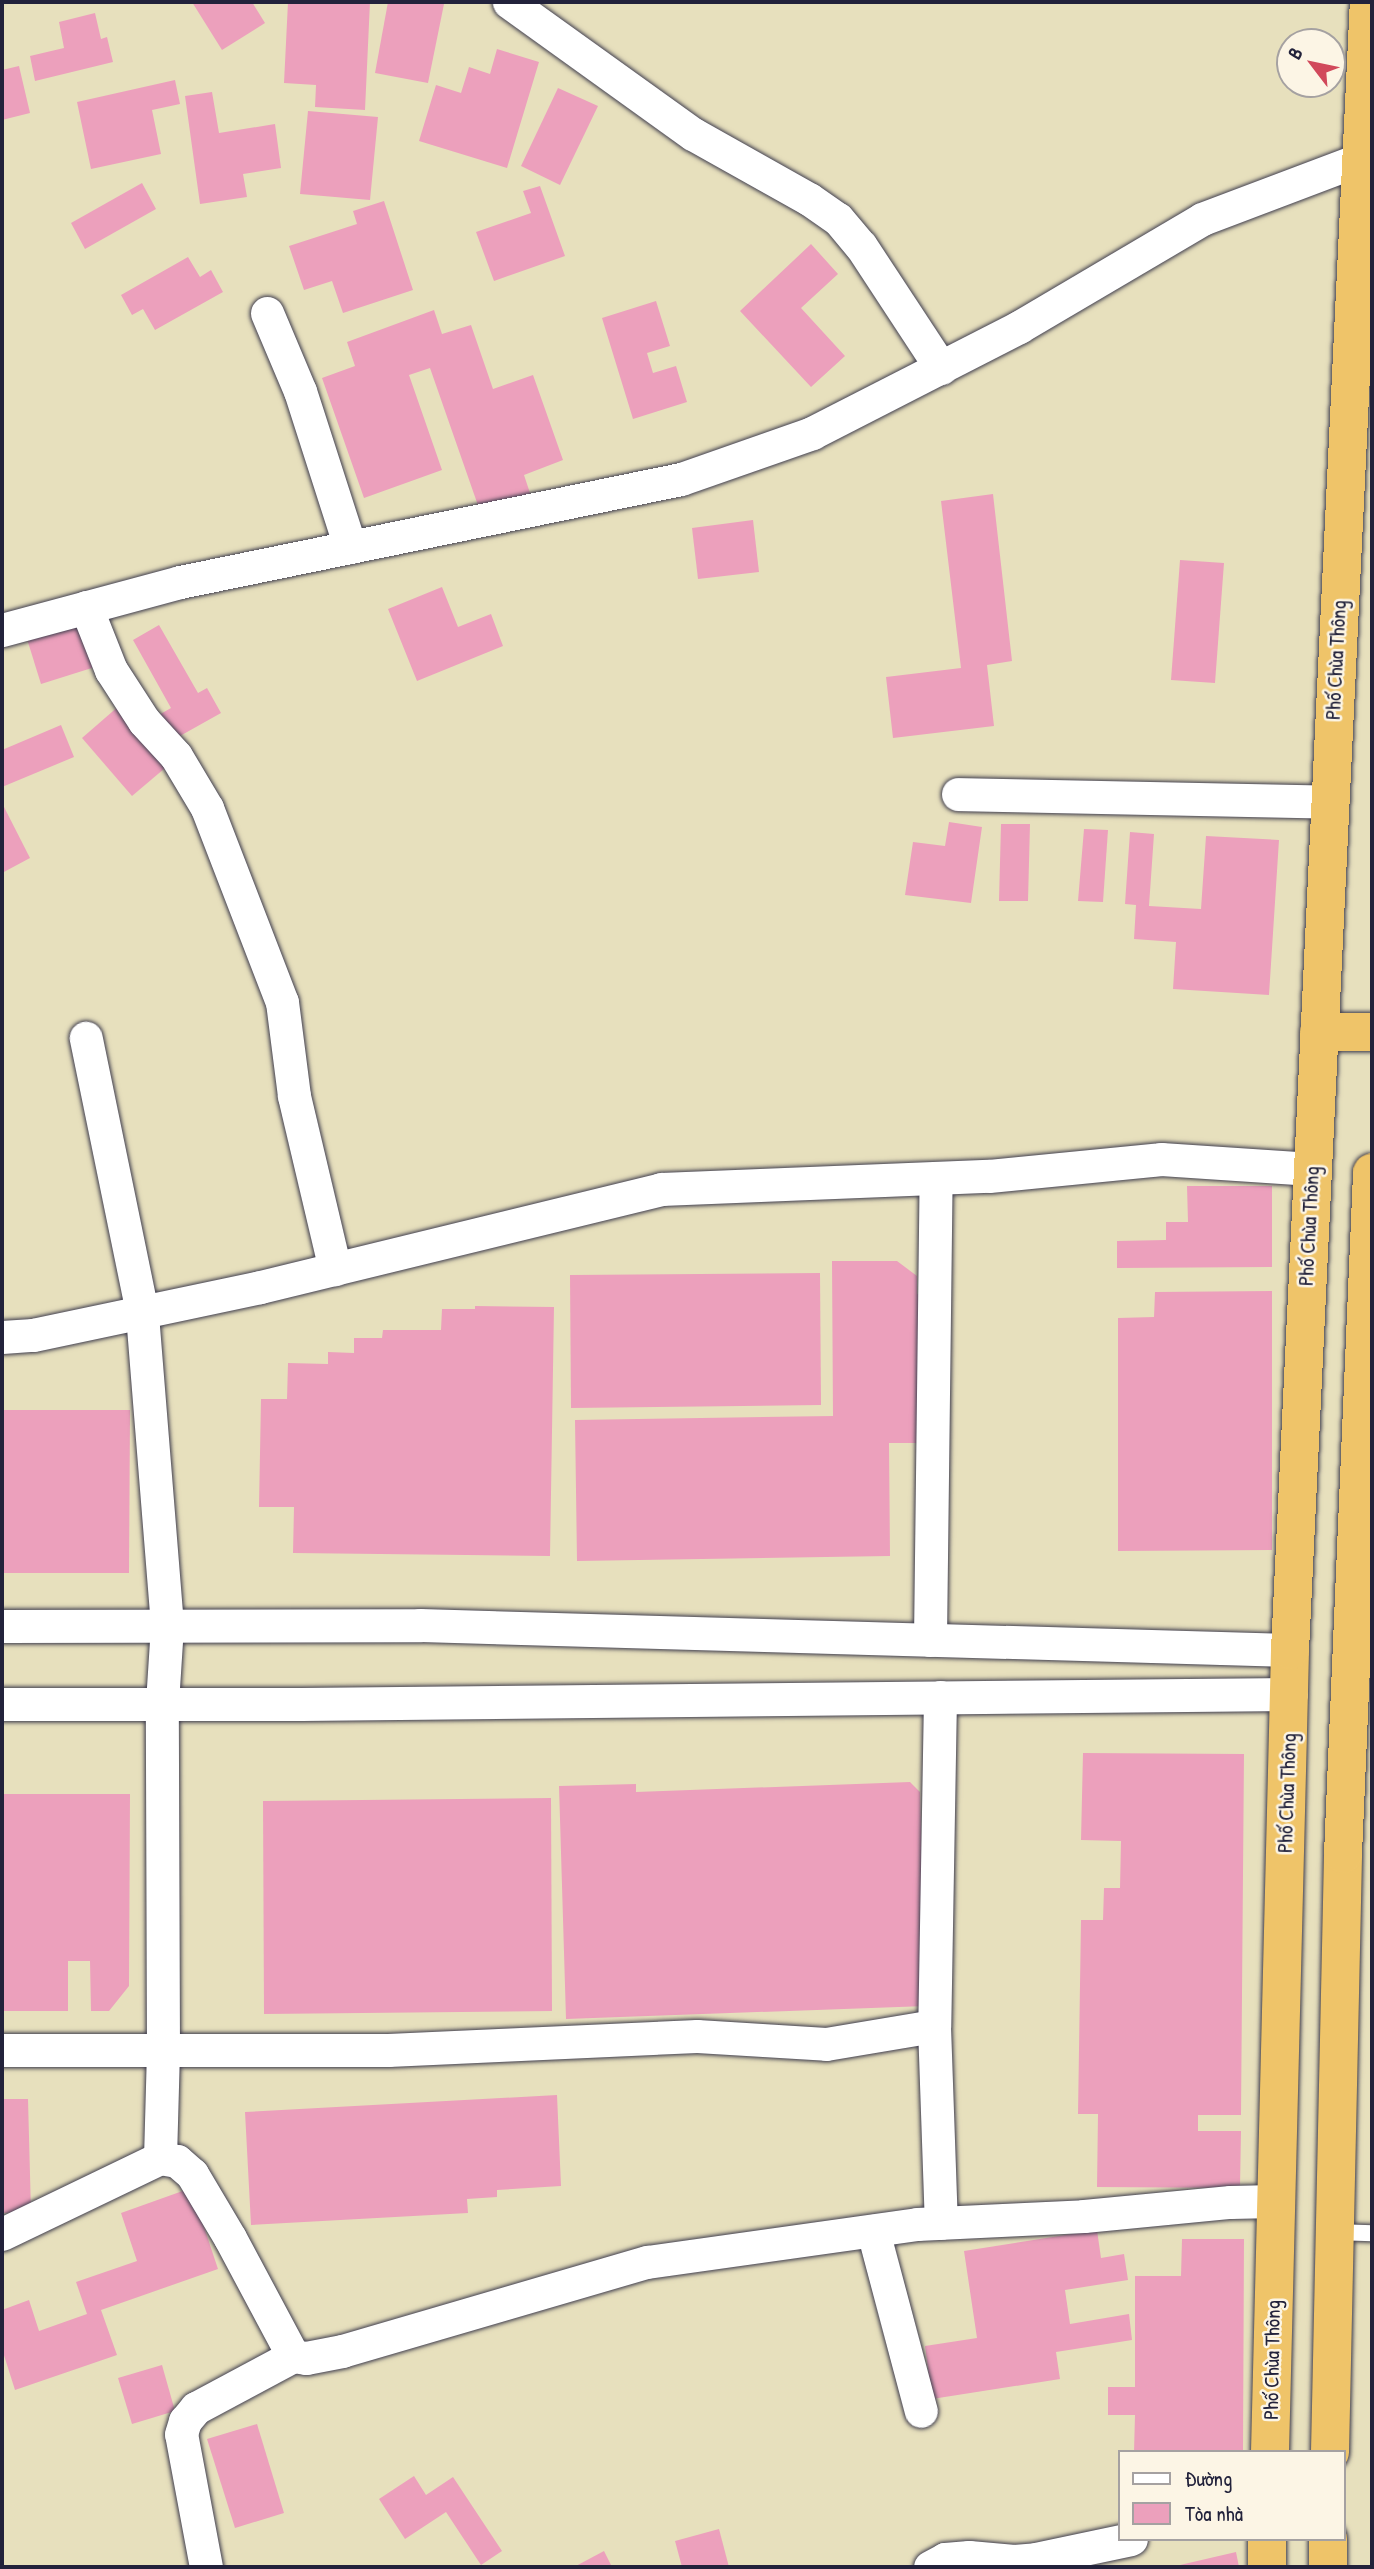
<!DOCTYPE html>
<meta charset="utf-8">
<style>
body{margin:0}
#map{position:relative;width:1374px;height:2569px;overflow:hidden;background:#e7e0bd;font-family:"Patrick Hand",sans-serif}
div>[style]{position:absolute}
.building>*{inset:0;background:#eca0bc}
.roads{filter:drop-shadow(0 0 2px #403e4e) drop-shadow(0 0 2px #403e4e)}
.service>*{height:16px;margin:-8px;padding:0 8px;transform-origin:8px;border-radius:8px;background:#fff}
.minor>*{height:33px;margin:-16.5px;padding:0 16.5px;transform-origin:16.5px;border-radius:16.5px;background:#fff}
.trunk>*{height:38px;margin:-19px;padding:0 19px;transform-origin:19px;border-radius:19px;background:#efc469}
span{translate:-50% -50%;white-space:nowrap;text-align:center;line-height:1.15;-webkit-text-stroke:5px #fcf5e5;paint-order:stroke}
.street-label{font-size:21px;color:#22223b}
.frame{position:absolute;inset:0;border:4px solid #22223b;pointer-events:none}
.legend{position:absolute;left:1118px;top:2450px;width:228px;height:91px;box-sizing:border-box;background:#fcf5e5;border:2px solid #a5a1a1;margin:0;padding:9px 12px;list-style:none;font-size:21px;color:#22223b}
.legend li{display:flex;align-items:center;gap:14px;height:35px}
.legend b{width:35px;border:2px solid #a5a1a1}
.north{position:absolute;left:1276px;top:28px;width:70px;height:70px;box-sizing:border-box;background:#fcf5e5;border:2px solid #a5a1a1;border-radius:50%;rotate:302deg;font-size:19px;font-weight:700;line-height:28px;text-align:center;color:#22223b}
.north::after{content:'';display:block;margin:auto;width:24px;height:32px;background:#d1495b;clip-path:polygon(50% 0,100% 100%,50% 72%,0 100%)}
</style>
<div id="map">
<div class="building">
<i style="clip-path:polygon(192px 2px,252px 2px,265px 23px,222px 50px)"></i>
<i style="clip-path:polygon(288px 2px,370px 2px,365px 110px,315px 107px,316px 85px,284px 83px)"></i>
<i style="clip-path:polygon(388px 2px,444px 4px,428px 83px,375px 73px)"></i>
<i style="clip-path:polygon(95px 13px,101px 39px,107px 37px,113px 62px,35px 81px,30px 56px,64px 48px,59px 22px)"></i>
<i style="clip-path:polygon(497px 49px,539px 62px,507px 168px,419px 141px,436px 85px,461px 93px,469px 67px,490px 74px)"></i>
<i style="clip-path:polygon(19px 66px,30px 113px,2px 120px,2px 70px)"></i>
<i style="clip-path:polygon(175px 80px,180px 104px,152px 110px,161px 154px,91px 169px,77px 102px)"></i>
<i style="clip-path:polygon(558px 88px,598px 106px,560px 185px,521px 166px)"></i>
<i style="clip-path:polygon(212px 92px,219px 133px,275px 124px,281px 168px,243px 174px,247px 197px,200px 204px,185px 96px)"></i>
<i style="clip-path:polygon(308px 111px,378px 117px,370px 200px,300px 194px)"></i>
<i style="clip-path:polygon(142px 183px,156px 209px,85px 249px,71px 223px)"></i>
<i style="clip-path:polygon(540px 186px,565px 256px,494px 281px,476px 232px,531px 213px,523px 191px)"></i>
<i style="clip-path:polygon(384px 201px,413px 290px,343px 313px,332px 281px,304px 290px,289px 246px,357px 224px,353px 211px)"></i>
<i style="clip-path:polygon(811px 244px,838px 274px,801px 308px,845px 356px,811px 387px,740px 311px)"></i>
<i style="clip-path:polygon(188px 257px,200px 277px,211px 270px,223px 292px,155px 330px,143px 309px,132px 315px,121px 295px)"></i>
<i style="clip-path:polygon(656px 301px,670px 346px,647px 353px,653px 373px,676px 366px,687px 402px,633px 419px,602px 318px)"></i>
<i style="clip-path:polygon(434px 310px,442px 334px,471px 325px,493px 389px,533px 375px,563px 460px,524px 475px,531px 496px,481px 514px,430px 368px,409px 375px,442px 470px,364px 498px,322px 378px,355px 366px,347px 342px)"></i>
<i style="clip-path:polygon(993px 494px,1012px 661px,987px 665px,994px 726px,893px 738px,886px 677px,961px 668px,941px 501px)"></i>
<i style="clip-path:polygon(753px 520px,759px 572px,698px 579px,692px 528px)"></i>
<i style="clip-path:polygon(1180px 560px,1224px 563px,1215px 683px,1171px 680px)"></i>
<i style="clip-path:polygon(442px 587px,458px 627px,491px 614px,503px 646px,417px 681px,388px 609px)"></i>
<i style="clip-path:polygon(81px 622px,95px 667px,41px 684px,27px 639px)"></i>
<i style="clip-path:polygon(159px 625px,198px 693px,207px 688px,221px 713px,171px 741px,157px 716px,171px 708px,133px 640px)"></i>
<i style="clip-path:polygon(120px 705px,171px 763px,132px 796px,82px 738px)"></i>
<i style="clip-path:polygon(61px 725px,74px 757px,2px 787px,2px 750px)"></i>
<i style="clip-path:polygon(2px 803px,30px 858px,2px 873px)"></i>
<i style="clip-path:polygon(949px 822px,982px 827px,971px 903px,905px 895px,913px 842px,945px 846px)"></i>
<i style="clip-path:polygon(1001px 824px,1030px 824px,1028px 901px,999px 901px)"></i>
<i style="clip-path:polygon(1084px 829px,1108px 830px,1103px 902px,1078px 901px)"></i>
<i style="clip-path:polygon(1130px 832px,1154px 834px,1149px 906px,1201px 909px,1206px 836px,1279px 840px,1269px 995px,1173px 989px,1176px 942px,1134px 939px,1136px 905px,1125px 904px)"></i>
<i style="clip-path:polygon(1187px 1186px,1272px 1186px,1272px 1267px,1117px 1268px,1117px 1241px,1166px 1240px,1166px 1222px,1188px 1222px)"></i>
<i style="clip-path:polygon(832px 1261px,897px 1261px,917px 1276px,917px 1294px,922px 1293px,924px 1443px,889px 1443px,890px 1556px,577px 1561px,575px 1420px,833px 1416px)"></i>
<i style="clip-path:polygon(820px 1273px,821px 1405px,571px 1408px,570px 1275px)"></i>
<i style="clip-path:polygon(1272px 1291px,1272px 1550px,1118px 1551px,1118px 1318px,1154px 1317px,1155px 1292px)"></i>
<i style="clip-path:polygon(475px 1306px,554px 1307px,550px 1556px,293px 1553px,294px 1507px,259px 1507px,261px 1399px,287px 1399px,288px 1363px,328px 1364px,328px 1352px,354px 1353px,354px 1338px,382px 1338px,383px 1330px,441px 1330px,442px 1309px,475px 1309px)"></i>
<i style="clip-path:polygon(2px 1410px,130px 1410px,129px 1573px,2px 1573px)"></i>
<i style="clip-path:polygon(1083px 1753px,1244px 1754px,1241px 2115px,1198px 2115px,1198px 2131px,1241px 2131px,1240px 2188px,1097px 2187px,1098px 2114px,1078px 2114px,1081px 1920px,1103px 1920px,1104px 1888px,1120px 1888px,1121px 1841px,1081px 1840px)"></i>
<i style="clip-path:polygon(910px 1782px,920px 1792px,926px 2006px,566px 2019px,559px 1786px,636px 1784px,636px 1792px)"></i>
<i style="clip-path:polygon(2px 1794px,130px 1794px,129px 1986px,109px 2011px,91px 2011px,90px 1961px,68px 1961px,68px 2011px,2px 2011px)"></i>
<i style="clip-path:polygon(551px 1798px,552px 2011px,264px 2014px,263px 1801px)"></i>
<i style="clip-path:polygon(557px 2095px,561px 2186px,497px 2190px,497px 2197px,467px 2199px,468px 2213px,251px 2225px,245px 2112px)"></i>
<i style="clip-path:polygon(2px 2099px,28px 2099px,31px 2212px,2px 2213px)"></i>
<i style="clip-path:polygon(191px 2188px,218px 2269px,101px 2310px,117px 2355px,15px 2390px,2px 2349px,2px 2310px,29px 2300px,39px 2331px,87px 2314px,76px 2282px,137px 2261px,121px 2213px)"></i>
<i style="clip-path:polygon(1097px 2230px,1101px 2258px,1124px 2254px,1128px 2280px,1065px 2290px,1070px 2324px,1129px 2314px,1132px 2340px,1056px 2352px,1060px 2379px,932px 2399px,925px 2346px,977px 2338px,964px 2251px)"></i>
<i style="clip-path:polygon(1182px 2239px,1244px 2239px,1243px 2452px,1134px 2452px,1135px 2415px,1108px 2415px,1108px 2387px,1135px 2387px,1135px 2276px,1181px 2276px)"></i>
<i style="clip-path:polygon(162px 2365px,175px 2411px,132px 2424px,118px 2378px)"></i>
<i style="clip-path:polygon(257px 2424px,284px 2513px,235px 2528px,207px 2439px)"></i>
<i style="clip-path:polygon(414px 2476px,426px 2495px,453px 2477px,502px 2551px,481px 2565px,446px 2512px,405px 2539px,379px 2499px)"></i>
<i style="clip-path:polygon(719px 2529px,729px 2567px,682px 2567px,675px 2541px)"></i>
<i style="clip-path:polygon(604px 2551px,612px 2567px,574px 2567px)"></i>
<i style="clip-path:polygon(1236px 2552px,1239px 2567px,1180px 2567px,1180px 2565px)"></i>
</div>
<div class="roads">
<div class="service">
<i style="left:1335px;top:2232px;width:37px;rotate:2deg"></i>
</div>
<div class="minor">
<i style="left:509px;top:2px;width:226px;rotate:35.7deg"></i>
<i style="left:693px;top:134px;width:133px;rotate:29.3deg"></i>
<i style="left:809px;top:199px;width:35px;rotate:35deg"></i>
<i style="left:838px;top:219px;width:35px;rotate:50deg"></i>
<i style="left:861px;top:246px;width:146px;rotate:56.7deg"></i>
<i style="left:267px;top:313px;width:85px;rotate:67.1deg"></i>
<i style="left:300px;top:391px;width:164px;rotate:72.2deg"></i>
<i style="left:86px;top:607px;width:68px;rotate:68.4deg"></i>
<i style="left:111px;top:670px;width:61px;rotate:57.1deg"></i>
<i style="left:144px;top:721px;width:47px;rotate:47.6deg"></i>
<i style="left:176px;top:756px;width:61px;rotate:59.2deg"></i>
<i style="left:207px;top:808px;width:208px;rotate:68.9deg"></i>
<i style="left:282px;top:1002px;width:95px;rotate:82.7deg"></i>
<i style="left:294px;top:1096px;width:178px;rotate:76.7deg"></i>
<i style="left:2px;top:630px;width:184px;rotate:-15.1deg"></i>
<i style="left:180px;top:582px;width:511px;rotate:-11.62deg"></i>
<i style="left:681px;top:479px;width:139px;rotate:-19.3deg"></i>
<i style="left:812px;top:433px;width:233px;rotate:-27.1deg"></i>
<i style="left:1019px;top:327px;width:212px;rotate:-30.5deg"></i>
<i style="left:1202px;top:219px;width:170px;rotate:-20.7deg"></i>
<i style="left:1361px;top:159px;width:11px;rotate:-5deg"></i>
<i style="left:958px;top:794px;width:371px;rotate:1.2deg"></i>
<i style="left:2px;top:1337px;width:31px;rotate:-4deg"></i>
<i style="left:33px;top:1335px;width:232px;rotate:-11.9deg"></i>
<i style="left:260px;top:1287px;width:413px;rotate:-13.7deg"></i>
<i style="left:661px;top:1189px;width:328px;rotate:-2.3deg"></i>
<i style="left:989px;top:1176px;width:173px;rotate:-5.6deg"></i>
<i style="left:1161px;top:1159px;width:151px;rotate:3.8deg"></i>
<i style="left:2px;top:1626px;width:418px;rotate:-0.1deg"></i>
<i style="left:420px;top:1625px;width:870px;rotate:1.65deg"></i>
<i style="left:930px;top:1640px;width:462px;rotate:-89.3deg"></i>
<i style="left:940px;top:1697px;width:329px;rotate:91deg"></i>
<i style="left:934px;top:2026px;width:197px;rotate:88deg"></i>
<i style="left:2px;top:1704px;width:299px"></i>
<i style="left:301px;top:1704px;width:990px;rotate:-0.58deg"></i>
<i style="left:2px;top:2050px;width:161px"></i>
<i style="left:163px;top:2050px;width:347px;rotate:-90.2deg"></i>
<i style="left:162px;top:1703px;width:78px;rotate:-86.3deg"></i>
<i style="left:167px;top:1625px;width:314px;rotate:-94.6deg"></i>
<i style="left:142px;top:1312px;width:280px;rotate:-101.6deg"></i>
<i style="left:160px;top:2158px;width:108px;rotate:-88.4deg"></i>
<i style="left:163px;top:2050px;width:225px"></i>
<i style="left:388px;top:2050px;width:309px;rotate:-2.6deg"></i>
<i style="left:697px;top:2036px;width:129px;rotate:3.5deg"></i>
<i style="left:826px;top:2044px;width:109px;rotate:-9.5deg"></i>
<i style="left:873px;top:2231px;width:186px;rotate:75.1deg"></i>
<i style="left:2px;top:2234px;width:175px;rotate:-25.7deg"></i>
<i style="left:160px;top:2158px;width:17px;rotate:10deg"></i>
<i style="left:177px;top:2161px;width:20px;rotate:41deg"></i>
<i style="left:192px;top:2174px;width:74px;rotate:59.3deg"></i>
<i style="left:230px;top:2238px;width:134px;rotate:61.9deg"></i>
<i style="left:293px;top:2356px;width:13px;rotate:9deg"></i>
<i style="left:306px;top:2358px;width:37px;rotate:-11deg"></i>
<i style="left:342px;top:2351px;width:318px;rotate:-16.3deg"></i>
<i style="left:647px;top:2262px;width:273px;rotate:-8deg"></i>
<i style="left:917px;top:2224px;width:167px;rotate:-2.7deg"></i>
<i style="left:1084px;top:2216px;width:147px;rotate:-5.5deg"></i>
<i style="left:1230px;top:2202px;width:45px;rotate:-1.3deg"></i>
<i style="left:206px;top:2567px;width:135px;rotate:-100.6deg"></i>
<i style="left:181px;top:2434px;width:14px;rotate:-73deg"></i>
<i style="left:185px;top:2421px;width:17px;rotate:-50deg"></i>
<i style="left:196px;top:2408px;width:110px;rotate:-28.2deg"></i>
<i style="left:930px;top:2567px;width:17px;rotate:-28deg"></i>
<i style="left:945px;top:2559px;width:24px;rotate:-5deg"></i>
<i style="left:969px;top:2557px;width:45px;rotate:5.1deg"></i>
<i style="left:1014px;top:2561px;width:22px;rotate:-5deg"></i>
<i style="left:1036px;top:2559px;width:97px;rotate:-11.9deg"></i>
</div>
<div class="trunk">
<i style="left:1319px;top:1032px;width:53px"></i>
<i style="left:1270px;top:2452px;width:802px;rotate:-88.57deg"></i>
<i style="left:1290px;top:1650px;width:1650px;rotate:-87.26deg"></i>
<i style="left:1330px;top:2452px;width:598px;rotate:-88.75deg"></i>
<i style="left:1343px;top:1854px;width:682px;rotate:-87.56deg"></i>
<i style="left:1267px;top:2567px;width:28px;rotate:-90deg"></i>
<i style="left:1328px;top:2567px;width:28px;rotate:-90deg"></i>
</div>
</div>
<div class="street-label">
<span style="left:1336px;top:660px;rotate:-87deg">Phố Chùa Thông</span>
<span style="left:1309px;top:1226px;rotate:-87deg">Phố Chùa Thông</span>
<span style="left:1287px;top:1793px;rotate:-88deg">Phố Chùa Thông</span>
<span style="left:1272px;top:2360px;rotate:-89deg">Phố Chùa Thông</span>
</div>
<div class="frame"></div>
<ul class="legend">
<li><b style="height:9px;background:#fff"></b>Đường</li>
<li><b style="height:19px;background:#eca0bc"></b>Tòa nhà</li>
</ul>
<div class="north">B</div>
</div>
